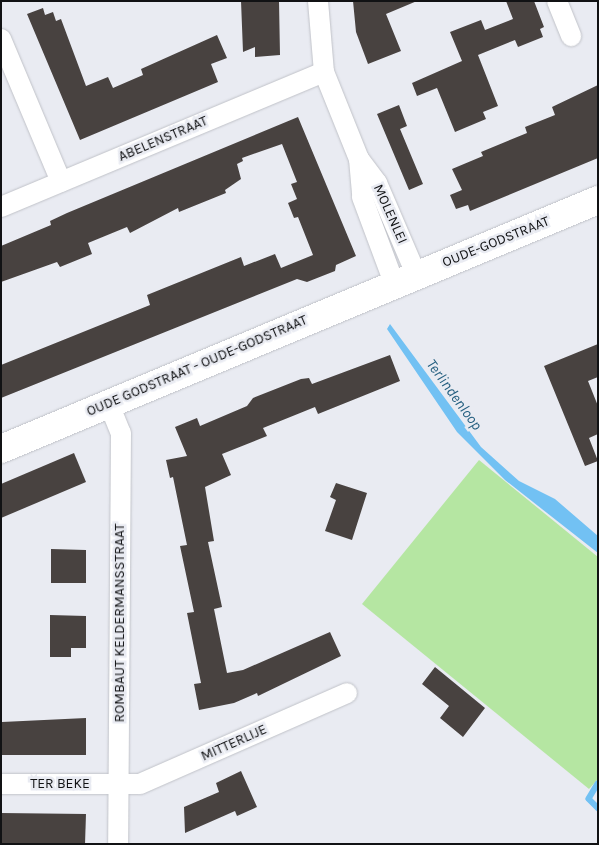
<!DOCTYPE html>
<style>
body{margin:0}
#map{position:relative;width:599px;height:845px;overflow:hidden;background:#e9ebf2;font-family:Karla,sans-serif}
div>[style]{position:absolute}
.green>*{inset:0;background:#b5e6a2}
.water>*{inset:0;background:#72c1f3}
.stream>*{height:5.5px;margin:-2.75px;padding:0 2.75px;transform-origin:2.75px;border-radius:2.75px;background:#72c1f3}
.building>*{inset:0;background:#484240}
.roads{filter:drop-shadow(0 0 1px #c0c2c8) drop-shadow(0 0 1px #c0c2c8)}
.street>*{height:20px;margin:-10px;padding:0 10px;transform-origin:10px;border-radius:10px;background:#fff}
.secondary>*{height:28px;margin:-14px;padding:0 14px;transform-origin:14px;border-radius:14px;background:#fff}
span{translate:-50% -50%;white-space:nowrap;text-align:center;line-height:1.15;-webkit-text-stroke:5px #e9ebf2;paint-order:stroke}
.street-label{font-size:14px;color:#111214}
.water-label{font-size:15px;color:#235e7f;font-style:italic}
.frame{position:absolute;inset:0;border:2px solid #111214;pointer-events:none}
</style>
<div id="map">
<div class="green">
<i style="clip-path:polygon(479px 460px,598px 557px,598px 779px,589px 789px,362px 604px)"></i>
</div>
<div class="water">
<i style="clip-path:polygon(390px 324px,481px 447px,519px 481px,555px 499px,598px 536px,598px 553px,505px 480px,457px 432px,387px 329px)"></i>
</div>
<div class="stream">
<i style="left:598px;top:784px;width:17px;rotate:121deg"></i>
<i style="left:589px;top:799px;width:13px;rotate:45deg"></i>
</div>
<div class="building">
<i style="clip-path:polygon(241px 1px,279px 1px,280px 55px,255px 57px,255px 47px,243px 52px)"></i>
<i style="clip-path:polygon(353px 1px,417px 1px,386px 14px,401px 51px,368px 64px,356px 32px)"></i>
<i style="clip-path:polygon(506px 1px,534px 1px,544px 27px,540px 29px,543px 37px,518px 47px,515px 40px,478px 55px,498px 106px,483px 112px,486px 119px,455px 132px,437px 88px,417px 96px,412px 83px,462px 61px,450px 32px,481px 20px,485px 30px,513px 19px)"></i>
<i style="clip-path:polygon(43px 8px,45px 15px,53px 12px,56px 21px,61px 19px,86px 86px,108px 77px,113px 88px,143px 75px,141px 69px,217px 35px,227px 58px,211px 64px,218px 82px,80px 140px,27px 14px)"></i>
<i style="clip-path:polygon(598px 85px,598px 158px,470px 211px,468px 205px,456px 209px,450px 195px,462px 190px,452px 169px,483px 156px,481px 152px,527px 133px,525px 127px,555px 115px,552px 107px)"></i>
<i style="clip-path:polygon(399px 105px,407px 126px,400px 129px,423px 184px,409px 190px,377px 114px)"></i>
<i style="clip-path:polygon(298px 117px,356px 256px,336px 265px,335px 271px,307px 282px,297px 279px,1px 398px,1px 365px,150px 305px,147px 295px,241px 257px,244px 266px,275px 254px,281px 268px,313px 255px,298px 217px,294px 218px,288px 203px,297px 199px,291px 184px,297px 182px,282px 144px,242px 158px,243px 161px,237px 164px,241px 179px,225px 190px,226px 193px,179px 212px,178px 208px,130px 233px,127px 227px,88px 243px,92px 254px,60px 267px,57px 262px,1px 282px,1px 246px,51px 225px,50px 221px,67px 213px)"></i>
<i style="clip-path:polygon(598px 344px,598px 377px,588px 381px,598px 406px,598px 434px,589px 438px,598px 461px,585px 466px,544px 366px)"></i>
<i style="clip-path:polygon(390px 355px,400px 381px,318px 414px,315px 407px,263px 428px,267px 436px,222px 454px,231px 475px,205px 487px,214px 541px,208px 542px,222px 607px,214px 609px,227px 673px,243px 670px,330px 632px,341px 656px,258px 696px,257px 693px,234px 703px,199px 710px,194px 684px,201px 683px,187px 613px,194px 612px,180px 546px,187px 545px,173px 477px,170px 478px,166px 460px,187px 456px,175px 427px,197px 418px,200px 426px,247px 406px,253px 398px,301px 379px,309px 378px,312px 384px)"></i>
<i style="clip-path:polygon(74px 453px,86px 482px,1px 518px,1px 484px)"></i>
<i style="clip-path:polygon(336px 483px,367px 493px,352px 540px,325px 531px,336px 500px,330px 497px)"></i>
<i style="clip-path:polygon(51px 549px,86px 550px,86px 583px,51px 583px)"></i>
<i style="clip-path:polygon(50px 615px,86px 616px,86px 648px,71px 648px,71px 657px,50px 657px)"></i>
<i style="clip-path:polygon(435px 667px,485px 708px,463px 737px,440px 718px,449px 706px,422px 684px)"></i>
<i style="clip-path:polygon(86px 718px,86px 755px,2px 755px,2px 722px)"></i>
<i style="clip-path:polygon(241px 771px,257px 807px,237px 816px,235px 811px,185px 833px,184px 807px,219px 792px,216px 783px)"></i>
<i style="clip-path:polygon(1px 813px,86px 814px,85px 844px,1px 844px)"></i>
</div>
<div class="roads">
<div class="street">
<i style="left:318px;top:1px;width:71px;rotate:85.2deg"></i>
<i style="left:324px;top:72px;width:94px;rotate:68.1deg"></i>
<i style="left:359px;top:159px;width:30px;rotate:53deg"></i>
<i style="left:377px;top:183px;width:99px;rotate:66.8deg"></i>
<i style="left:557px;top:1px;width:38px;rotate:68deg"></i>
<i style="left:1px;top:39px;width:155px;rotate:67.2deg"></i>
<i style="left:359px;top:159px;width:38px;rotate:85deg"></i>
<i style="left:362px;top:197px;width:92px;rotate:69.6deg"></i>
<i style="left:1px;top:207px;width:350px;rotate:-22.7deg"></i>
<i style="left:109px;top:404px;width:31px;rotate:68deg"></i>
<i style="left:121px;top:433px;width:411px;rotate:90.4deg"></i>
<i style="left:1px;top:784px;width:139px"></i>
<i style="left:140px;top:784px;width:226px;rotate:-23.7deg"></i>
</div>
<div class="secondary">
<i style="left:1px;top:449px;width:647px;rotate:-22.64deg"></i>
</div>
</div>
<div class="street-label">
<span style="left:163px;top:139px;rotate:-23deg">ABELENSTRAAT</span>
<span style="left:390px;top:214px;rotate:66deg">MOLENLEI</span>
<span style="left:496px;top:242px;rotate:-22deg">OUDE-GODSTRAAT</span>
<span style="left:197px;top:366px;rotate:-23deg">OUDE GODSTRAAT - OUDE-GODSTRAAT</span>
<span style="left:120px;top:623px;rotate:-90deg">ROMBAUT KELDERMANSSTRAAT</span>
<span style="left:234px;top:743px;rotate:-24deg">MITTERLIJE</span>
<span style="left:60px;top:784px">TER BEKE</span>
</div>
<div class="water-label">
<span style="left:454px;top:395px;rotate:54deg">Terlindenloop</span>
</div>
<div class="frame"></div>
</div>
